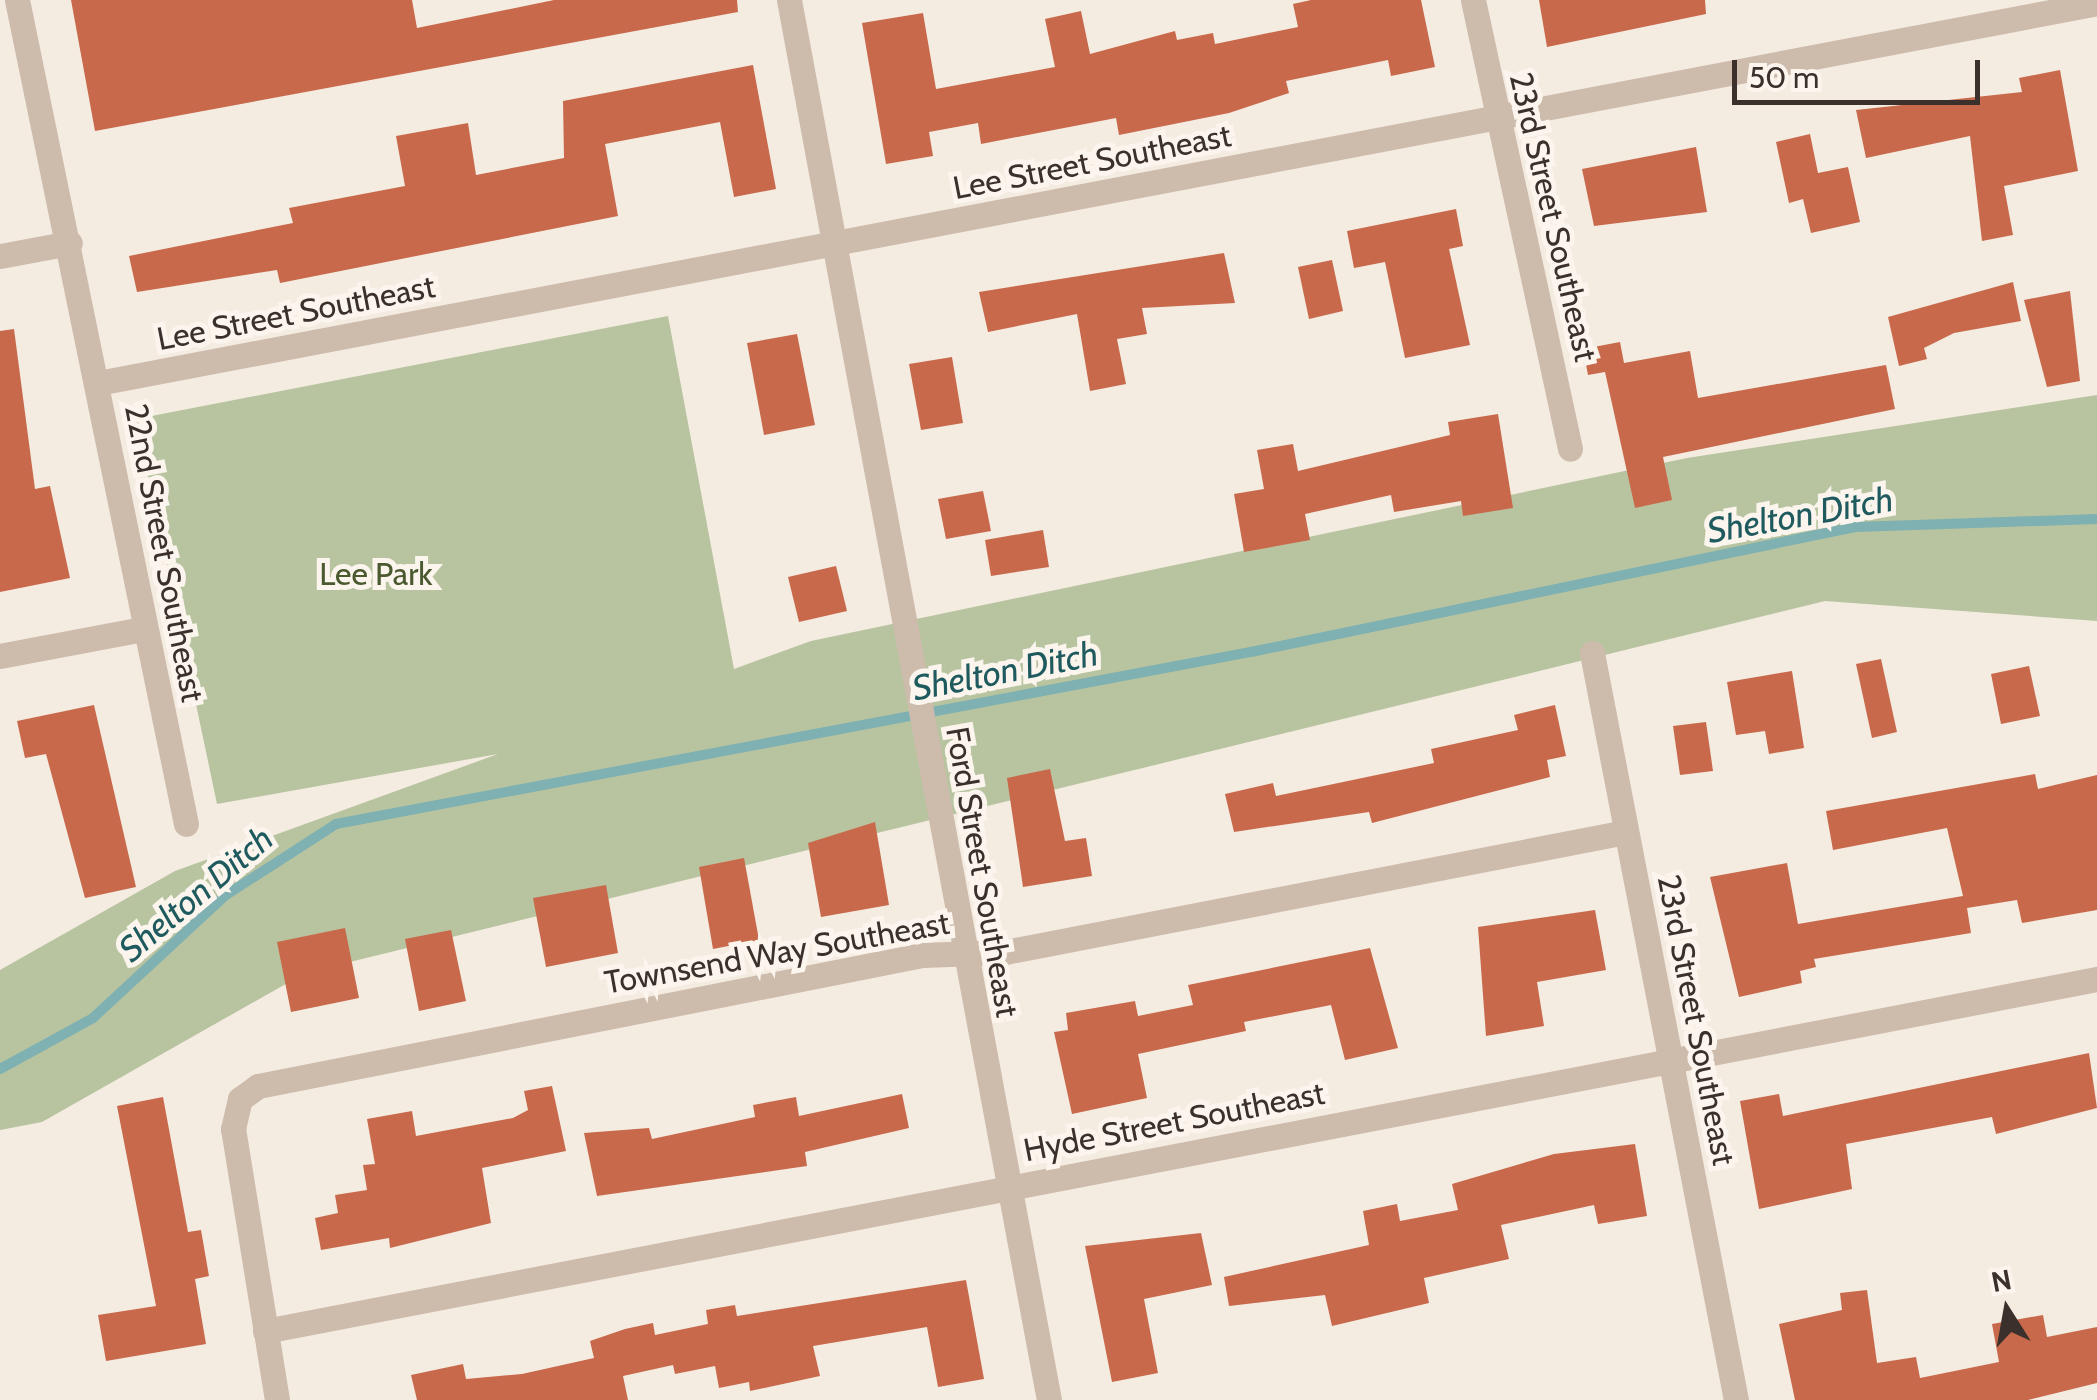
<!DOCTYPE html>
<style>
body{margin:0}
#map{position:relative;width:2097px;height:1400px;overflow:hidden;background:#f4ebe1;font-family:Cabin,sans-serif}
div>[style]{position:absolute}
.green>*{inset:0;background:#b8c4a0}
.stream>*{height:10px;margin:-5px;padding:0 5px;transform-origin:5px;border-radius:5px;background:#7fb0b2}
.building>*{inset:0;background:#c8694b}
.minor>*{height:25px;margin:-12.5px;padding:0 12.5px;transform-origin:12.5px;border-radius:12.5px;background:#cdbbac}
span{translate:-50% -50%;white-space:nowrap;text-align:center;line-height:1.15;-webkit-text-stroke:10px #fbf5ee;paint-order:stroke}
.street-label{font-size:32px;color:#3b302b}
.park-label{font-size:32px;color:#4a5a2e}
.water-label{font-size:35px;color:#1f5a5e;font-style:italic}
.north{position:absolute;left:1957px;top:1260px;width:100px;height:100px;-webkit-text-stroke:8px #fbf5ee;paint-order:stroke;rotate:349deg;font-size:28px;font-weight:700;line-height:40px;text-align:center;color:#3b302b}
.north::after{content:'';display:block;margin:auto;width:35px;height:45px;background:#3b302b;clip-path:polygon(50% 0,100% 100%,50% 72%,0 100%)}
.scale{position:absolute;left:1732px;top:60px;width:248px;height:45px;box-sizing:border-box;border:5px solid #3b302b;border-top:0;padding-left:12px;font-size:30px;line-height:35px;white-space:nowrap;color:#3b302b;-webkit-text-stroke:8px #fbf5ee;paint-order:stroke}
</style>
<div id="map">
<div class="green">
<i style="clip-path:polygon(668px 316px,734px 669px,811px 641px,1687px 458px,2097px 395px,2097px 621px,1825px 601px,305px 973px,42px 1122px,0 1130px,0 970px,175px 871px,498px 754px,217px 804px,136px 419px)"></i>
</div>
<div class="stream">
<i style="left:0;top:1069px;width:106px;rotate:-28.7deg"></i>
<i style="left:93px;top:1018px;width:181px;rotate:-42.8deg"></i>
<i style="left:226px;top:895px;width:131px;rotate:-32.8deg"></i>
<i style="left:336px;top:824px;width:931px;rotate:-10.65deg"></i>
<i style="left:1251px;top:652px;width:617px;rotate:-11.69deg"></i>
<i style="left:1855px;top:527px;width:242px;rotate:-1.9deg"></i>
</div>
<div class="building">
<i style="clip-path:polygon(71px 0,412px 0,417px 28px,554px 0,737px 0,738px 12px,95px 131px)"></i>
<i style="clip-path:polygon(1311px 0,1421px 0,1435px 67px,1391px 76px,1388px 60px,1286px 81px,1289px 93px,1229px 113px,1119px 135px,1116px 118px,981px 144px,978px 123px,929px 132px,933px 156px,886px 164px,862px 23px,923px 13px,936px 89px,1055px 67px,1045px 19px,1081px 11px,1090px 54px,1175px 31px,1177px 40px,1213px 33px,1215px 44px,1298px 27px,1293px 4px)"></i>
<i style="clip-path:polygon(1539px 0,1705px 0,1706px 14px,1547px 47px)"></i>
<i style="clip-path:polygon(753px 65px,776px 189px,734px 197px,720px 122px,605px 144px,618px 216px,280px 283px,277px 270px,137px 292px,129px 256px,293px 223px,289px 208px,405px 186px,396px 136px,468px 123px,476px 175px,564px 158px,563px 101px)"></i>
<i style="clip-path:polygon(2060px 70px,2078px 171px,2004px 186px,2013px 235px,1982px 241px,1970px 136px,1866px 158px,1856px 110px,2022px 92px,2019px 78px)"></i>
<i style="clip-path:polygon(1810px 134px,1818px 173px,1848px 167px,1860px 222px,1811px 233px,1803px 199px,1789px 203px,1776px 142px)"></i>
<i style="clip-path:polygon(1696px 147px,1707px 212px,1594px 226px,1582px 169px)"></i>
<i style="clip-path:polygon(1456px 209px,1463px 246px,1449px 249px,1470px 345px,1405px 358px,1385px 262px,1354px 268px,1347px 231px)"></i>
<i style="clip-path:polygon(1224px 253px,1235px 303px,1142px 308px,1147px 334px,1117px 339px,1126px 384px,1090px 391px,1077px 314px,988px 332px,979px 292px)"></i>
<i style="clip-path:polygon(1332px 260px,1343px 311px,1309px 319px,1298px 267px)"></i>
<i style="clip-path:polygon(2013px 282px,2021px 321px,1954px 333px,1924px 348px,1927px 359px,1899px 366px,1888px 317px)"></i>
<i style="clip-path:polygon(2070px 291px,2080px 381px,2047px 387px,2024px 300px)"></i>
<i style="clip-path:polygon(14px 329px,35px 489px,50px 486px,70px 578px,0 592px,0 331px)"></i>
<i style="clip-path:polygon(797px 334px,815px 425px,764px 435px,747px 343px)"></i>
<i style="clip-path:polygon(1620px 342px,1624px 363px,1690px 351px,1698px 398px,1886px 365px,1895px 409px,1663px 457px,1672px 500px,1635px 508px,1605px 372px,1588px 375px,1583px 349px)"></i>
<i style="clip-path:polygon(952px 357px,963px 423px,921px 430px,909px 364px)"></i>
<i style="clip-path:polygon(1498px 414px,1513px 508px,1463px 516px,1461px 501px,1394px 512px,1391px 495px,1305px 514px,1310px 540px,1244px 552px,1234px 494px,1264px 489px,1257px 450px,1293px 444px,1298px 471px,1450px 435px,1448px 422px)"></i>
<i style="clip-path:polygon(983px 491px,991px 531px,946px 539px,938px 499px)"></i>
<i style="clip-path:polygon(1043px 530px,1049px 567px,991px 576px,985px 540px)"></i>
<i style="clip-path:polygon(836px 566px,847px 611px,799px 622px,788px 577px)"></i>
<i style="clip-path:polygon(1881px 659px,1897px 732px,1872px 738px,1856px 664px)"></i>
<i style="clip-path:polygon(2029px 666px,2040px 716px,2001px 724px,1991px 674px)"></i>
<i style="clip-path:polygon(1792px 671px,1804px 748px,1769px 754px,1765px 731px,1736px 735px,1727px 682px)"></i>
<i style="clip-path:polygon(94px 705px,136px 887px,85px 898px,46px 754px,25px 758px,17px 721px)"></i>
<i style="clip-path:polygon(1555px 705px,1566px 756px,1547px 760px,1550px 777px,1372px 823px,1369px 812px,1234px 832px,1225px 794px,1273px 783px,1276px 796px,1434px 763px,1431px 749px,1518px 730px,1514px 715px)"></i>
<i style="clip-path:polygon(1706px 722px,1713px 771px,1680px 775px,1673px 726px)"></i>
<i style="clip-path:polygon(1050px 769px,1065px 841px,1086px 838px,1092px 876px,1023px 887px,1007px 778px)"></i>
<i style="clip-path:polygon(2035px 774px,2038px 789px,2097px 775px,2097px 910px,2022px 923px,2017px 900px,1967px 908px,1971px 933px,1814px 959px,1816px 967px,1800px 971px,1802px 983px,1739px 997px,1710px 877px,1787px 863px,1798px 924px,1963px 896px,1947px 828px,1833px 850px,1826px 811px)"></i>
<i style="clip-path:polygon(875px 822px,889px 905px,821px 917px,808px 843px)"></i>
<i style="clip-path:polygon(744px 858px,759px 940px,713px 949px,699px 867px)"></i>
<i style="clip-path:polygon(606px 885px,618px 953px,546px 967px,533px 898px)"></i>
<i style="clip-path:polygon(1595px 910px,1606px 970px,1537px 982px,1544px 1026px,1486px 1036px,1478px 927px)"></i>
<i style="clip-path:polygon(345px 928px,359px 998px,291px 1012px,277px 942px)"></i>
<i style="clip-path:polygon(451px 930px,466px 1001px,419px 1011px,405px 939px)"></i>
<i style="clip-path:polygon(1370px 948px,1398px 1048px,1345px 1060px,1331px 1005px,1244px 1022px,1246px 1031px,1138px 1054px,1147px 1098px,1072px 1114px,1054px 1032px,1068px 1030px,1066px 1013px,1135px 1001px,1138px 1016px,1193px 1005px,1188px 985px)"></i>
<i style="clip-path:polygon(2089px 1053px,2097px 1108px,1996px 1134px,1992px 1117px,1846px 1144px,1852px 1189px,1759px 1209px,1740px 1101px,1779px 1094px,1783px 1116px)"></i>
<i style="clip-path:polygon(552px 1086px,566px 1151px,482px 1168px,491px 1223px,390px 1248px,389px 1238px,321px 1250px,315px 1218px,338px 1213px,335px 1195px,367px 1190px,363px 1165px,375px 1164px,367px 1119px,412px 1111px,416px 1136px,513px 1118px,528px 1110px,524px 1091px)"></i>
<i style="clip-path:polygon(902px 1094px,909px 1128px,805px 1152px,807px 1166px,597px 1196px,584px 1133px,649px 1128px,652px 1139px,755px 1117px,753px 1105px,796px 1097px,799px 1116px)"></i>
<i style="clip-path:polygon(163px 1097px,188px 1232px,201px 1230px,209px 1276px,195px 1279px,206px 1344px,106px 1361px,98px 1315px,156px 1306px,117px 1106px)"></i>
<i style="clip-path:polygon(1635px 1144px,1647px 1216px,1598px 1224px,1594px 1205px,1501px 1225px,1509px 1259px,1424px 1278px,1429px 1303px,1332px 1326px,1325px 1295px,1229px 1306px,1224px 1277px,1369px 1245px,1363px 1211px,1397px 1204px,1400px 1221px,1458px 1210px,1452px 1184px,1554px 1154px)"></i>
<i style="clip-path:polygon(1201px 1233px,1212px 1285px,1144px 1299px,1158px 1373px,1112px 1382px,1085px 1246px)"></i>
<i style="clip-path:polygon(966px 1280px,984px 1379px,938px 1387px,927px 1327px,813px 1346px,820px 1376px,750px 1391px,749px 1382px,719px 1388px,715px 1366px,675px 1374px,673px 1365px,623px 1376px,628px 1400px,417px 1400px,411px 1375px,463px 1364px,466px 1379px,522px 1374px,594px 1358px,590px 1341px,625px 1329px,653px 1323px,655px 1335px,708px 1324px,706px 1310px,735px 1305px,737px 1316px)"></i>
<i style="clip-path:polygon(1867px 1290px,1877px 1363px,1916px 1357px,1920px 1378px,1999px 1362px,1992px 1324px,2043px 1315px,2047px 1337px,2097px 1327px,2097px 1383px,2028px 1400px,1795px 1400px,1779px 1324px,1842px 1310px,1840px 1293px)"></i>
</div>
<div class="minor">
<i style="left:17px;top:0;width:841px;rotate:78.41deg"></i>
<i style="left:789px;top:0;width:1424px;rotate:79.48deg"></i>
<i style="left:1473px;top:0;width:459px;rotate:77.8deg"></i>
<i style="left:0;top:256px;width:71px;rotate:-10.5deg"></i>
<i style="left:98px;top:383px;width:2035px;rotate:-10.76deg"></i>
<i style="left:1592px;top:653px;width:761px;rotate:79.09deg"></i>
<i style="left:0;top:656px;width:146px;rotate:-10.7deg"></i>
<i style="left:265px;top:1331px;width:1866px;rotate:-10.88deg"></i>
<i style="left:277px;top:1400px;width:275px;rotate:-99.2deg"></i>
<i style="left:233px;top:1129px;width:31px;rotate:-77deg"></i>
<i style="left:240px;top:1099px;width:22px;rotate:-36deg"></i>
<i style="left:258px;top:1086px;width:677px;rotate:-11.16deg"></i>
<i style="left:922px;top:955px;width:83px;rotate:-2.1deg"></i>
<i style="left:1005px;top:952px;width:632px;rotate:-10.94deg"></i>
</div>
<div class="street-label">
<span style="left:1092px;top:162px;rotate:-11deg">Lee Street Southeast</span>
<span style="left:1553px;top:217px;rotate:77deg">23rd Street Southeast</span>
<span style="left:296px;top:313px;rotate:-11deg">Lee Street Southeast</span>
<span style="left:164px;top:553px;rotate:79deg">22nd Street Southeast</span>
<span style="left:982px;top:872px;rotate:80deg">Ford Street Southeast</span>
<span style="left:777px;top:953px;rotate:-10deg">Townsend Way Southeast</span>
<span style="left:1696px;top:1020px;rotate:79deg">23rd Street Southeast</span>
<span style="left:1174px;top:1122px;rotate:-11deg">Hyde Street Southeast</span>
</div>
<div class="park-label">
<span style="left:376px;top:574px">Lee Park</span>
</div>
<div class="water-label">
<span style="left:1800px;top:515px;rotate:-10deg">Shelton Ditch</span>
<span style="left:1005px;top:671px;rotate:-11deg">Shelton Ditch</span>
<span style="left:196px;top:894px;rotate:-40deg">Shelton Ditch</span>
</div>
<div class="north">N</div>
<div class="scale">50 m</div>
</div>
